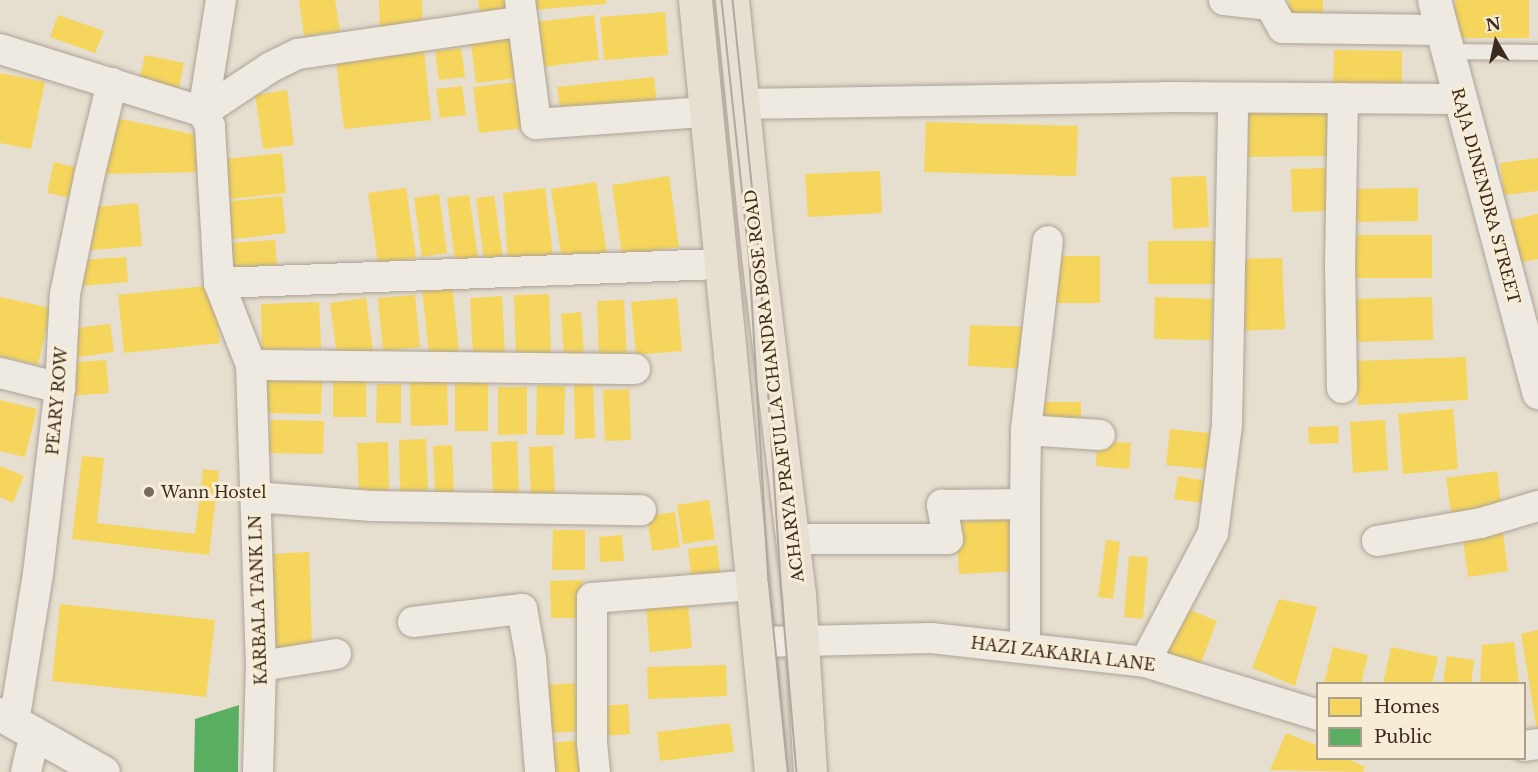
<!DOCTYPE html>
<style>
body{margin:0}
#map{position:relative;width:1538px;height:772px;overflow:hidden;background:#e6decf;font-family:"Libre Baskerville",serif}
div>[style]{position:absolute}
.homes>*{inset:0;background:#f6d55c}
.public>*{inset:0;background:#5aae61}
.roads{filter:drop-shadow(0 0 2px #aca397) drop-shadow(0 0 2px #aca397)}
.lane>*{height:15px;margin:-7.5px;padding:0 7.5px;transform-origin:7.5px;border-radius:7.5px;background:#eee9e1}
.street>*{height:30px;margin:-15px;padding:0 15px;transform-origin:15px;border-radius:15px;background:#eee9e1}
.secondary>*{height:33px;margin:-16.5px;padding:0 16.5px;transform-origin:16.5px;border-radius:16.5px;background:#eee9e1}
.primary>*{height:33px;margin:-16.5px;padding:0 16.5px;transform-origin:16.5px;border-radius:16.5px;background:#e6dfd2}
.tram>*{height:1.5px;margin:-0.75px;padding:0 0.75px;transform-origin:0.75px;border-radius:0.75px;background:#aea8a1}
.dots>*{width:16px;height:16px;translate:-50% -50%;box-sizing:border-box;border:3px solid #f7ecd5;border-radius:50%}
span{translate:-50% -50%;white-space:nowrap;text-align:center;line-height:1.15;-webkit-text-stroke:6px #f7ecd5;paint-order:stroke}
.street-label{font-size:16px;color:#3b2b1f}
.poi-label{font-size:16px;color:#3b2b1f}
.left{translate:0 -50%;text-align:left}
.legend{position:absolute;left:1316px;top:682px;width:210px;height:78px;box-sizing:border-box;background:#f7ecd5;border:2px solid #ac9f8c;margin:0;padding:8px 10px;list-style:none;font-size:18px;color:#3b2b1f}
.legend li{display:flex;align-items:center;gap:12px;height:30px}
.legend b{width:30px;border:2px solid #ac9f8c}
.north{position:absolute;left:1466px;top:12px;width:60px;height:60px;-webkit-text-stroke:4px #f7ecd5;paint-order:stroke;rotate:351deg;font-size:16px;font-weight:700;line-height:24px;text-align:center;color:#3b2b1f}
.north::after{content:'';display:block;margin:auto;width:21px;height:27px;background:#3b2b1f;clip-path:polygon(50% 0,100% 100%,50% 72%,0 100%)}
</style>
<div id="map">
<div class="homes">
<i style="clip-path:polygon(299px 0,335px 0,340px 31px,304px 36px)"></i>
<i style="clip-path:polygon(379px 0,422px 0,423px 35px,380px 37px)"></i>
<i style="clip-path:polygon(478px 0,512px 0,514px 14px,481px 19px)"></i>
<i style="clip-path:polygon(531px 0,606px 0,606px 4px,532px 10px)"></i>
<i style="clip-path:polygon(1289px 0,1323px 0,1323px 17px,1288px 16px)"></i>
<i style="clip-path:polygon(1455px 0,1529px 0,1529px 38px,1455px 38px)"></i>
<i style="clip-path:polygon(665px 12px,668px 55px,604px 60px,600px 17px)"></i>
<i style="clip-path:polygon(58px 15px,104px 31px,95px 53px,50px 37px)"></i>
<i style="clip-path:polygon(594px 15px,599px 60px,533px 68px,528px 23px)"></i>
<i style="clip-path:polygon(510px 30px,516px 78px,476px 83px,470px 36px)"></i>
<i style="clip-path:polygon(461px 48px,465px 77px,439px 80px,435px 51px)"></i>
<i style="clip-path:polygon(1334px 50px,1402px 51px,1402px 92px,1333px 92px)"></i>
<i style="clip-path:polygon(424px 51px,431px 120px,344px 129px,336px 60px)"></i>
<i style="clip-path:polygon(145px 55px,184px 63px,179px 88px,139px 80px)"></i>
<i style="clip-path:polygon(0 73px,45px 82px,31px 149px,0 143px)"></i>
<i style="clip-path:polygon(654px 77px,657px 106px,561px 116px,557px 87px)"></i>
<i style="clip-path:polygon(516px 82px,522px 128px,479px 133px,473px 87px)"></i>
<i style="clip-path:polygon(462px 86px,466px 115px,440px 118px,436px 89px)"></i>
<i style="clip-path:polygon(287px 90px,294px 145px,263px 149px,255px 95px)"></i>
<i style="clip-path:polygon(1238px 110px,1329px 110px,1329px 156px,1238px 157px)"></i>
<i style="clip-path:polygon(116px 118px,206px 137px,205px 172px,99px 174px)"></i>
<i style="clip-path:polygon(926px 122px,1078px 126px,1076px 176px,924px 172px)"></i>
<i style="clip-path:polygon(282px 153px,286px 193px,221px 200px,217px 160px)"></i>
<i style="clip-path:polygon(1538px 158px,1538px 191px,1504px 195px,1500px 163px)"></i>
<i style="clip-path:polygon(54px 162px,83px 169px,76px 199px,47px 193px)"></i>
<i style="clip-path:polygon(1326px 168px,1327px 211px,1292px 212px,1291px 169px)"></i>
<i style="clip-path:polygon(880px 171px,882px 213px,808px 217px,805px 174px)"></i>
<i style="clip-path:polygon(669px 176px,679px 247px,622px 255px,612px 185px)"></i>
<i style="clip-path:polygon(1206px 176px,1209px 227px,1173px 229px,1171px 177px)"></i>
<i style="clip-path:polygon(596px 182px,607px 254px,562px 260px,551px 189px)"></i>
<i style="clip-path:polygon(406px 188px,416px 258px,378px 264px,368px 193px)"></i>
<i style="clip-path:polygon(545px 188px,553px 257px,508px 261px,503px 193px)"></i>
<i style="clip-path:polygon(1418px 188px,1418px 221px,1344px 222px,1343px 189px)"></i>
<i style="clip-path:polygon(439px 194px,447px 253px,422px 257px,414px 198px)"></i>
<i style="clip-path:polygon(469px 195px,478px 258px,455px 261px,447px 198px)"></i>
<i style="clip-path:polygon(282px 196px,286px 233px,226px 240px,222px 202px)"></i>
<i style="clip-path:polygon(494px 196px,503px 259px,484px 261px,476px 198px)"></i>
<i style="clip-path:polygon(138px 203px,142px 246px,81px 251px,87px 208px)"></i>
<i style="clip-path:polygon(1538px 214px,1538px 259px,1519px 263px,1511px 220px)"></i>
<i style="clip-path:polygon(1348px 235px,1432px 235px,1432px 278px,1348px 278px)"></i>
<i style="clip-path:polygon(275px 240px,278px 274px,228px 277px,226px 243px)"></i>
<i style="clip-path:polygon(1148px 241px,1218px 241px,1218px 284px,1148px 284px)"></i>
<i style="clip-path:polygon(1054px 256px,1100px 256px,1100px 303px,1054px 303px)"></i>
<i style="clip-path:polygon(126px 257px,128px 282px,80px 286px,79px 260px)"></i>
<i style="clip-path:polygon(1282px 258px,1285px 329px,1236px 331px,1233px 259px)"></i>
<i style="clip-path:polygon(214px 285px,220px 343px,124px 353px,118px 295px)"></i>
<i style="clip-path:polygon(452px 285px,459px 351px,429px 354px,422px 288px)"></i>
<i style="clip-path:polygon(549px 294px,551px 358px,516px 359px,514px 295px)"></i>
<i style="clip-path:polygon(415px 295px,420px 347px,383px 351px,378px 298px)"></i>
<i style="clip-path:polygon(502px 296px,505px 356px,473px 357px,470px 298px)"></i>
<i style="clip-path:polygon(0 297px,51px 308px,38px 365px,0 356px)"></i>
<i style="clip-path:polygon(1155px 297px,1213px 299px,1211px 340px,1154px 339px)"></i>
<i style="clip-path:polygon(1432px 297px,1433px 340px,1353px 342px,1352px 299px)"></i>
<i style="clip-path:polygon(366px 298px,373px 351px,337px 356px,330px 303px)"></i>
<i style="clip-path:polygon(677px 298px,682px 351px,636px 355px,631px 302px)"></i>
<i style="clip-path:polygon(624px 300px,627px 361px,599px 362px,597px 301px)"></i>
<i style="clip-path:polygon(319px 302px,321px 348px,262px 350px,261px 304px)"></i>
<i style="clip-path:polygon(581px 312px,584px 354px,564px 356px,561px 314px)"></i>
<i style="clip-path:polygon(110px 324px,114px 352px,73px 358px,69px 329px)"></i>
<i style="clip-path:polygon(970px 325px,1031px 327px,1029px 369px,968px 366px)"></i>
<i style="clip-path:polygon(1466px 357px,1468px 400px,1358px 405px,1356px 361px)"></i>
<i style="clip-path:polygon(106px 360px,109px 393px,68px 396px,65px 363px)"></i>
<i style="clip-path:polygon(265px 375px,322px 376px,321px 414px,264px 413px)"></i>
<i style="clip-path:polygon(333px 380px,366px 380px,366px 417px,333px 417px)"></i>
<i style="clip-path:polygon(410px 382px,447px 382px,448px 425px,411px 426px)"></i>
<i style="clip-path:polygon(455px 382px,488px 382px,488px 431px,455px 431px)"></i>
<i style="clip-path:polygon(377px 384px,401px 384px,401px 423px,376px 423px)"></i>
<i style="clip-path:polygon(593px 384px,595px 438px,575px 439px,574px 385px)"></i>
<i style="clip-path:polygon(537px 385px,565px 386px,564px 435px,536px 435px)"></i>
<i style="clip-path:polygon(498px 387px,527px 387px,527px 434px,498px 435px)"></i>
<i style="clip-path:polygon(629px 389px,631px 440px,605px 441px,603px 390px)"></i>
<i style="clip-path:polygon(0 400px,37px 409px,25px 457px,0 451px)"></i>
<i style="clip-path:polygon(1033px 402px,1081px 402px,1081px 425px,1033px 426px)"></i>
<i style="clip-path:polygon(1453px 409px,1458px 469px,1403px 474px,1398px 414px)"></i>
<i style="clip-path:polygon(270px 420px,324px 421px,323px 454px,269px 453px)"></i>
<i style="clip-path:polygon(1385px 420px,1388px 470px,1353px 473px,1350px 422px)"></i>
<i style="clip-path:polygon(1338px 426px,1339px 443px,1309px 444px,1308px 427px)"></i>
<i style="clip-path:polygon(1170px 429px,1219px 434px,1216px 470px,1166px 465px)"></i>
<i style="clip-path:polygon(426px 439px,428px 490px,400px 491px,399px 440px)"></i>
<i style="clip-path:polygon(517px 441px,519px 495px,493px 496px,491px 442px)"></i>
<i style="clip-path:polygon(1097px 441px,1131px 443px,1129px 469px,1096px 466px)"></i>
<i style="clip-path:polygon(388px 442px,389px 490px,359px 491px,357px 443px)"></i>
<i style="clip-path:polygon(452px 445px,454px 495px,435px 495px,433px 446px)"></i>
<i style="clip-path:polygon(553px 446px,555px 500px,531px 500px,529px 447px)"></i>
<i style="clip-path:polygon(82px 456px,104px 458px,97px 523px,195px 534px,203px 469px,219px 471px,209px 555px,72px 539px)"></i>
<i style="clip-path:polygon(0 466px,24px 476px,13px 503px,0 497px)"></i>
<i style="clip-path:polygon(1497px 471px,1502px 512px,1452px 518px,1446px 478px)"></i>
<i style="clip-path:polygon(1178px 476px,1213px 482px,1209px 504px,1174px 499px)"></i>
<i style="clip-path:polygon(709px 500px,715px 539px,683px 544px,677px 505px)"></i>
<i style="clip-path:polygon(675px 512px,680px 547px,652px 551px,647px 516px)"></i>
<i style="clip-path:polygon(1015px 519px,1018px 571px,959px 574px,956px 522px)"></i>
<i style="clip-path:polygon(1502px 527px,1508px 571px,1468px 577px,1462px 533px)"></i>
<i style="clip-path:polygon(553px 530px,585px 530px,585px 570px,552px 570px)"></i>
<i style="clip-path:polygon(622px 535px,624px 561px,600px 562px,599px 537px)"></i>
<i style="clip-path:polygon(1106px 540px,1120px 542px,1113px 599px,1098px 597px)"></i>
<i style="clip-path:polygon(717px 545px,721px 580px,692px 584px,688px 549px)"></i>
<i style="clip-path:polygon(309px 552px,312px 647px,273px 648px,270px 554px)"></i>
<i style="clip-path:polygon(1129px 556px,1148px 557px,1143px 619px,1124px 617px)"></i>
<i style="clip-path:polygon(582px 580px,582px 618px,551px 618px,550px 581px)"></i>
<i style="clip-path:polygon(1279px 599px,1317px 607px,1295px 686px,1252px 668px)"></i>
<i style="clip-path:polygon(60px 604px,215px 620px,206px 697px,52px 681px)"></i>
<i style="clip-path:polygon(688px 604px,692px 648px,650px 652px,646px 607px)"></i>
<i style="clip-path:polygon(1182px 607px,1217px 621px,1199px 668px,1163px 654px)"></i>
<i style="clip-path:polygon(1538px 630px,1538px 731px,1537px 731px,1521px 634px)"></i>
<i style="clip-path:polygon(1514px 642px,1519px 684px,1480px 684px,1482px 645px)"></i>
<i style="clip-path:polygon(1333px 647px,1368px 655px,1361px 684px,1324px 684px)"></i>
<i style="clip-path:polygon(1391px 647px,1438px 657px,1432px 684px,1383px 684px)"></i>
<i style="clip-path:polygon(1447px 656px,1474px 660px,1471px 684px,1443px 684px)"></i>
<i style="clip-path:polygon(726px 665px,727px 696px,648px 699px,647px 667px)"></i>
<i style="clip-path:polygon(575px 683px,578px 731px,541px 734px,537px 686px)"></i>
<i style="clip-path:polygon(628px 704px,630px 734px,603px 736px,600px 706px)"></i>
<i style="clip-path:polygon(730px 723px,734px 752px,660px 761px,657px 732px)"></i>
<i style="clip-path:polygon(1286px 733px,1318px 746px,1318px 758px,1346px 758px,1365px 767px,1363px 772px,1270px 770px)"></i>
<i style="clip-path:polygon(579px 740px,583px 772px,546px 772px,543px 744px)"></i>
</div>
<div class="public">
<i style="clip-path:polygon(239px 705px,238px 772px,194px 772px,195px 719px)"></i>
</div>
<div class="roads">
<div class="lane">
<i style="left:1448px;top:51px;width:90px;rotate:0.6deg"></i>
</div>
<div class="street">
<i style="left:520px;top:0;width:125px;rotate:82.6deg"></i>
<i style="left:536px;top:124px;width:169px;rotate:-4.1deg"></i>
<i style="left:1224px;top:0;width:46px;rotate:6.2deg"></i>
<i style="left:1270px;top:5px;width:26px;rotate:61deg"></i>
<i style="left:1283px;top:28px;width:159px;rotate:0.7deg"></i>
<i style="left:0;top:49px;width:213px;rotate:17.2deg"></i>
<i style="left:203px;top:112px;width:113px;rotate:-80.9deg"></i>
<i style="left:742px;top:104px;width:423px;rotate:-0.9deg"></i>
<i style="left:1165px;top:97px;width:295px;rotate:0.4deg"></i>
<i style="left:219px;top:283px;width:500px;rotate:-2.18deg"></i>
<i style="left:251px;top:365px;width:384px;rotate:0.6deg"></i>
<i style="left:0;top:373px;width:62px;rotate:14deg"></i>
<i style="left:1342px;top:388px;width:121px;rotate:-90.9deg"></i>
<i style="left:1340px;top:267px;width:169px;rotate:-89deg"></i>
<i style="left:1026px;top:430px;width:74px;rotate:3.9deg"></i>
<i style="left:255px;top:497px;width:117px;rotate:4.4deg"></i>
<i style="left:372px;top:506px;width:269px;rotate:0.9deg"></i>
<i style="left:793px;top:539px;width:155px"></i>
<i style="left:948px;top:539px;width:35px;rotate:-100deg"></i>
<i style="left:942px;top:505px;width:83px;rotate:-0.7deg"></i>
<i style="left:1025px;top:504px;width:74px;rotate:-89.2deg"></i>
<i style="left:1026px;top:430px;width:190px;rotate:-83.4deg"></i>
<i style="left:1377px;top:541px;width:106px;rotate:-9.8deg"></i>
<i style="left:1481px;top:523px;width:59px;rotate:-16.6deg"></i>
<i style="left:413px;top:622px;width:110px;rotate:-6.8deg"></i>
<i style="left:522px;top:609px;width:51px;rotate:79.8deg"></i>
<i style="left:531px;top:659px;width:113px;rotate:85.4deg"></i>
<i style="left:758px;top:642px;width:173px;rotate:-1.3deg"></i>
<i style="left:931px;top:638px;width:215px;rotate:6.4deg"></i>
<i style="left:1145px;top:662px;width:181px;rotate:17deg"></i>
<i style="left:1025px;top:648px;width:144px;rotate:-90deg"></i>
<i style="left:1145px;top:662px;width:146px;rotate:-62.2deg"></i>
<i style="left:1213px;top:533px;width:109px;rotate:-82.6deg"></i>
<i style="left:1227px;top:425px;width:327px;rotate:-88.9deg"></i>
<i style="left:261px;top:666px;width:76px;rotate:-9.1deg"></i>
<i style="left:14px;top:722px;width:150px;rotate:-80.8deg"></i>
<i style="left:38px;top:574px;width:187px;rotate:-83.3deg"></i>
<i style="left:60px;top:388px;width:94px;rotate:-87deg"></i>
<i style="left:65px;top:294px;width:119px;rotate:-78.4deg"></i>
<i style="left:89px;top:177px;width:97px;rotate:-76.3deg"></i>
<i style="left:1524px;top:746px;width:14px;rotate:-8deg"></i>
<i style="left:26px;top:772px;width:39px;rotate:-77deg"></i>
<i style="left:258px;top:772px;width:106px;rotate:-88.4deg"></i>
<i style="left:261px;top:666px;width:301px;rotate:-91.9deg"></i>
<i style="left:251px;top:365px;width:88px;rotate:-111.3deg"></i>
<i style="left:219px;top:283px;width:157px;rotate:-93.3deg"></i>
<i style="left:210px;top:126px;width:16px;rotate:-117deg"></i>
<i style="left:203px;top:112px;width:82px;rotate:-33.5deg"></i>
<i style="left:271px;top:67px;width:30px;rotate:-26deg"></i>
<i style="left:298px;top:54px;width:227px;rotate:-8.3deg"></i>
<i style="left:595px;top:772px;width:28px;rotate:-96deg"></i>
<i style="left:592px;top:744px;width:146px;rotate:-90deg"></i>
<i style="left:592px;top:598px;width:161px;rotate:-4.6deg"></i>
</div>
<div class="secondary">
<i style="left:1434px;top:0;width:406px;rotate:75.1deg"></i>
<i style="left:0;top:714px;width:118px;rotate:29.4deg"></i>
</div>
<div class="primary">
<i style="left:695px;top:0;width:776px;rotate:84.38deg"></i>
<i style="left:732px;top:0;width:257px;rotate:84.2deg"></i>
<i style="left:758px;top:256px;width:339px;rotate:83.1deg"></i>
<i style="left:799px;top:593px;width:179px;rotate:86.5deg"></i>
</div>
</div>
<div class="tram">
<i style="left:722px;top:0;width:265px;rotate:83.9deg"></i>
<i style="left:750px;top:264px;width:317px;rotate:86.6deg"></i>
<i style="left:769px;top:580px;width:193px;rotate:84.3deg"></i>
<i style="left:733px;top:0;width:264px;rotate:84.1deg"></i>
<i style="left:760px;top:263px;width:321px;rotate:86.2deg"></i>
<i style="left:781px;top:583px;width:190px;rotate:85.2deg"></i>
</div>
<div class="dots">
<i style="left:149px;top:492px;background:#776a5d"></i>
</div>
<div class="street-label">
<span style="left:1486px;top:196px;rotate:75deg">RAJA DINENDRA STREET</span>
<span style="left:774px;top:386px;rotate:-97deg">ACHARYA PRAFULLA CHANDRA BOSE ROAD</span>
<span style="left:57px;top:401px;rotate:-85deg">PEARY ROW</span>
<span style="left:258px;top:600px;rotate:-92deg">KARBALA TANK LN</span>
<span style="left:1063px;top:654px;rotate:7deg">HAZI ZAKARIA LANE</span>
</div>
<div class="poi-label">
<span class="left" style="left:161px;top:492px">Wann Hostel</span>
</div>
<ul class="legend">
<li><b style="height:16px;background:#f6d55c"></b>Homes</li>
<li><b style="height:16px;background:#5aae61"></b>Public</li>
</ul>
<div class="north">N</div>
</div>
